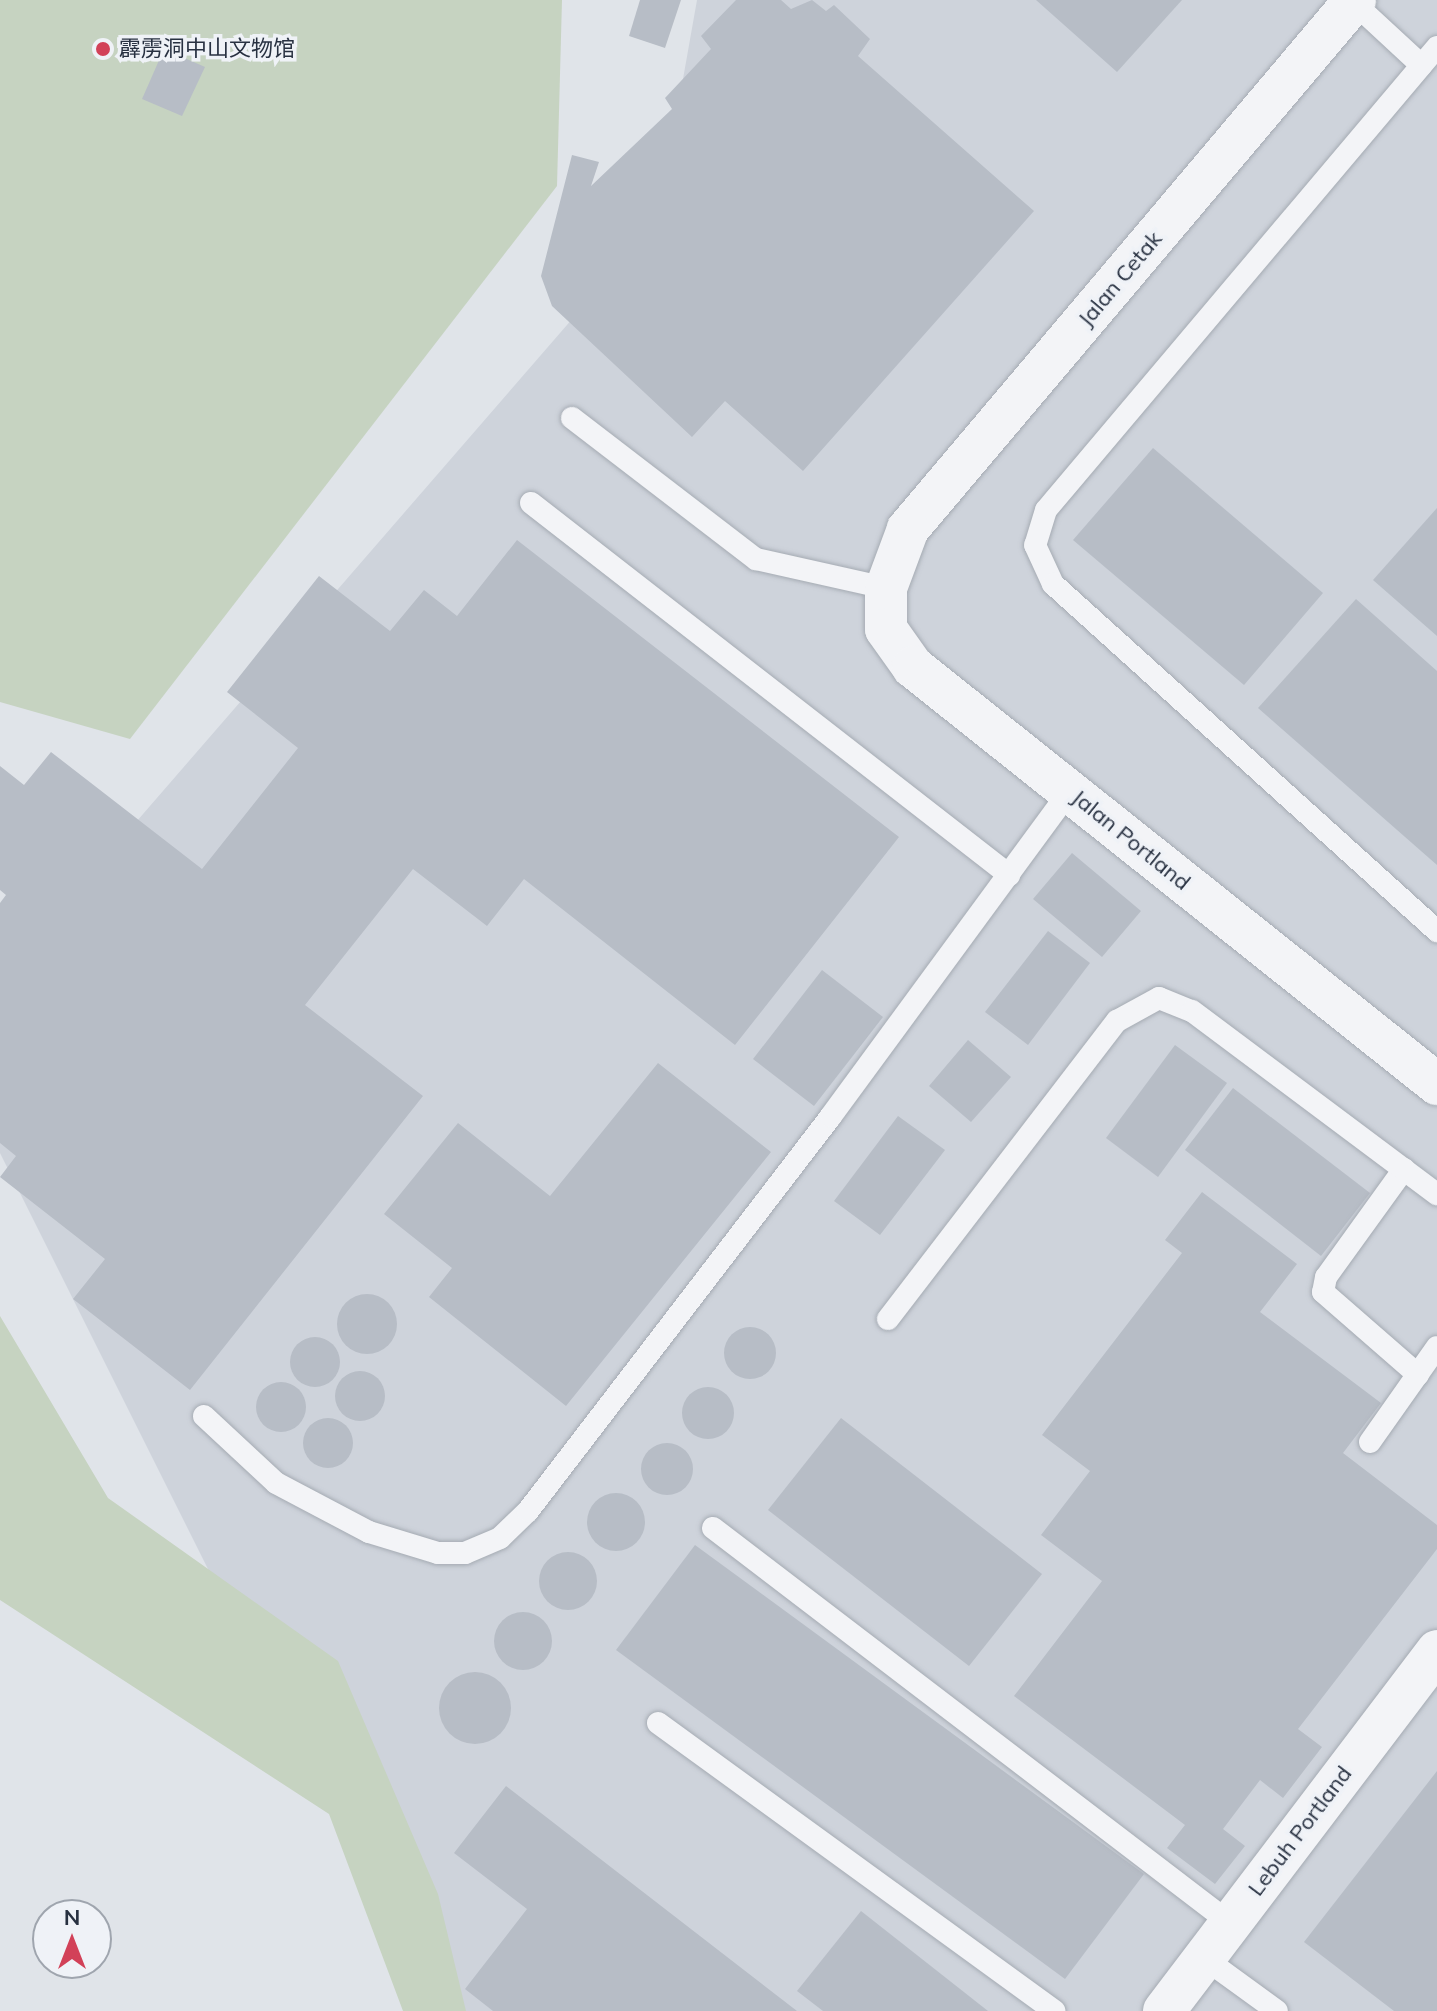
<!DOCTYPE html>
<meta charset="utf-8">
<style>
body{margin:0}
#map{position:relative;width:1437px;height:2011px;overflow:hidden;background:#e0e4e9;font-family:Mulish,"Noto Sans SC",sans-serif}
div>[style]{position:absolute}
.built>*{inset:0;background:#ced3db}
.green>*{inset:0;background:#c6d3c1}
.building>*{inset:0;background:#b7bdc6}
.round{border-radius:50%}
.roads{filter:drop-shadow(0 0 2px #a5abb3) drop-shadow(0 0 2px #a5abb3)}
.lane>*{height:22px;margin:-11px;padding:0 11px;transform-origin:11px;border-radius:11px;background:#f3f4f7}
.street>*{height:42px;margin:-21px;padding:0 21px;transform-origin:21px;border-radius:21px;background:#f3f4f7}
.dots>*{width:22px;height:22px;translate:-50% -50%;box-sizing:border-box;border:4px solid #eff2f7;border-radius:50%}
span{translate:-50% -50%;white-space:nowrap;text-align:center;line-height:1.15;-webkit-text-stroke:7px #eff2f7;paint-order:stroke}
.poi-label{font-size:22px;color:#283141}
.left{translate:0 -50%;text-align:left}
.street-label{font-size:22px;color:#283141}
.north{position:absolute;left:32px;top:1899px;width:80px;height:80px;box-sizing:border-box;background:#eff2f7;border:2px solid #9fa5ae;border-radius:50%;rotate:0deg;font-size:22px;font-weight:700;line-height:32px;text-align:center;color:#283141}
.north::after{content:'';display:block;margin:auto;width:28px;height:36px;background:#d24158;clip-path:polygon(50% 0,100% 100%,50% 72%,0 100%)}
</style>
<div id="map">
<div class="built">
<i style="clip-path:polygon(697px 0,1437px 0,1437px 2011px,429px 2011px,0 1153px,0 979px,658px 220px)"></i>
</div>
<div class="green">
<i style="clip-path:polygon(0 0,562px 0,557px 186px,130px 739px,0 702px)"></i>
<i style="clip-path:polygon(0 1316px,108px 1498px,338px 1661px,438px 1894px,466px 2011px,403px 2011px,329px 1814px,0 1600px)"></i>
</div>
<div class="building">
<i style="clip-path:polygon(640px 0,681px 0,665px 48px,629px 36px)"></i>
<i style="clip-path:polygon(736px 0,781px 0,791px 9px,812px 0,826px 11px,834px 5px,870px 39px,858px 56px,1034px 211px,803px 471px,725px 401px,692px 437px,552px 306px,541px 276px,572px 155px,599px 162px,591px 186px,672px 109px,665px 98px,711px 49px,701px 36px)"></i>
<i style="clip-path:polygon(1036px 0,1182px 0,1117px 72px)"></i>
<i style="clip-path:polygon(164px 49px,205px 67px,182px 116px,142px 99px)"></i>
<i style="clip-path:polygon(1153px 448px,1323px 593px,1244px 685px,1073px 540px)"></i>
<i style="clip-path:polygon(1437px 508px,1437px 636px,1373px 580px)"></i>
<i style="clip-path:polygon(517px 540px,899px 837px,735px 1045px,524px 879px,487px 926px,413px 869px,305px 1005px,423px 1096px,190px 1390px,73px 1299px,105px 1259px,0 1177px,16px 1156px,0 1143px,0 903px,6px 895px,0 890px,0 766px,24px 785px,51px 752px,202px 869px,298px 748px,227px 692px,319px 576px,390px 631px,424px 590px,457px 616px)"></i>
<i style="clip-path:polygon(1356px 599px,1437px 671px,1437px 865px,1258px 708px)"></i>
<i style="clip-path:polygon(1072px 853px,1141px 911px,1102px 957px,1033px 899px)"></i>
<i style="clip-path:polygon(1048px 931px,1090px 963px,1028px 1045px,985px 1012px)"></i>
<i style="clip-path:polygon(822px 970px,883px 1017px,814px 1106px,753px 1059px)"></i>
<i style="clip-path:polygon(968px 1040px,1011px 1077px,971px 1122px,929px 1086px)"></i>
<i style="clip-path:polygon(1175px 1045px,1227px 1083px,1158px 1177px,1106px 1138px)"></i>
<i style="clip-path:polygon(658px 1063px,771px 1152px,566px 1406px,429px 1297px,452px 1268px,384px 1214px,458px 1123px,550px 1196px)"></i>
<i style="clip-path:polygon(1233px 1088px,1370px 1193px,1321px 1256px,1185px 1150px)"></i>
<i style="clip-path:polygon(898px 1116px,945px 1150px,880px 1235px,834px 1201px)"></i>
<i style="clip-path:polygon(1202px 1192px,1297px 1264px,1260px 1312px,1381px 1403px,1343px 1453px,1437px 1525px,1437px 1549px,1298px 1729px,1322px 1747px,1283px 1798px,1260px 1780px,1223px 1829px,1245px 1846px,1215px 1884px,1167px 1848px,1185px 1825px,1014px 1696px,1102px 1581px,1041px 1535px,1090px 1471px,1042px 1435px,1182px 1253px,1165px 1240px)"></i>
<i class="round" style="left:337px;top:1294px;width:60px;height:60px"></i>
<i class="round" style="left:724px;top:1327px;width:52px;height:52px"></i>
<i class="round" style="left:290px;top:1337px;width:50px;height:50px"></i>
<i class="round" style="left:335px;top:1371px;width:50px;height:50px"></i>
<i class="round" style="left:256px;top:1382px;width:50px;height:50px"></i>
<i class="round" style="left:682px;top:1387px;width:52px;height:52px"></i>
<i style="clip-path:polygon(841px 1418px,1042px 1574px,969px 1666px,768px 1510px)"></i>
<i class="round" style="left:303px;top:1418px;width:50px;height:50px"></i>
<i class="round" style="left:641px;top:1443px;width:52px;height:52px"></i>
<i class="round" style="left:587px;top:1493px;width:58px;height:58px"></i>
<i style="clip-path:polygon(695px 1545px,1144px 1874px,1065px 1979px,616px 1650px)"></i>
<i class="round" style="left:539px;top:1552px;width:58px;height:58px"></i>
<i class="round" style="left:494px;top:1612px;width:58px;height:58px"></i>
<i class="round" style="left:439px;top:1672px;width:72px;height:72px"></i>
<i style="clip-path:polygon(1437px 1771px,1437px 2011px,1394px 2011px,1304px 1942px)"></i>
<i style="clip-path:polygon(506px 1786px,797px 2011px,493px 2011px,465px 1989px,527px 1909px,454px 1853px)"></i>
<i style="clip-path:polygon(861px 1911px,988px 2011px,823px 2011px,797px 1991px)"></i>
</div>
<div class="roads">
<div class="lane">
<i style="left:1353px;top:2px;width:93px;rotate:42.8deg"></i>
<i style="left:1437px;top:47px;width:606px;rotate:130.18deg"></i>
<i style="left:1046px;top:510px;width:37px;rotate:107deg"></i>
<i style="left:1035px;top:545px;width:43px;rotate:65.2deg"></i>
<i style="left:1053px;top:584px;width:518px;rotate:42.1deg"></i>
<i style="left:572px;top:418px;width:232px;rotate:37.5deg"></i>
<i style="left:756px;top:559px;width:133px;rotate:12.6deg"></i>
<i style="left:531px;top:503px;width:606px;rotate:37.89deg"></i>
<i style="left:1404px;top:1169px;width:133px;rotate:125.8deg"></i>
<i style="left:1326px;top:1277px;width:15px;rotate:101deg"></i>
<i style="left:1323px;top:1292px;width:126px;rotate:41.1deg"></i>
<i style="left:888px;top:1319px;width:376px;rotate:-52.5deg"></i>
<i style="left:1117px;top:1021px;width:48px;rotate:-28.7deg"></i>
<i style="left:1159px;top:998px;width:35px;rotate:22deg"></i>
<i style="left:1192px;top:1011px;width:306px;rotate:36.8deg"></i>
<i style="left:204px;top:1416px;width:98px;rotate:42.9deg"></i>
<i style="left:276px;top:1483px;width:105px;rotate:27.8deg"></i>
<i style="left:369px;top:1532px;width:72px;rotate:16.9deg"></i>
<i style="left:438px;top:1553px;width:27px"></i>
<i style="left:465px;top:1553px;width:38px;rotate:-23deg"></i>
<i style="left:500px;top:1538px;width:39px;rotate:-44deg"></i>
<i style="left:528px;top:1511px;width:498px;rotate:-52.5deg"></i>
<i style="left:831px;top:1116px;width:403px;rotate:-53.7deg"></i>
<i style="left:1370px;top:1442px;width:116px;rotate:-54.8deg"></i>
<i style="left:713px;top:1528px;width:651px;rotate:37.38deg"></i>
<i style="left:658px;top:1723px;width:490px;rotate:36deg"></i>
<i style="left:1204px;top:1958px;width:90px;rotate:36deg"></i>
</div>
<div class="street">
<i style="left:1355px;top:0;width:693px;rotate:130.2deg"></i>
<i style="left:908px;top:529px;width:63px;rotate:110.4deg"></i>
<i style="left:886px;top:588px;width:41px;rotate:90deg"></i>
<i style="left:886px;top:629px;width:47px;rotate:54.6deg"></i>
<i style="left:913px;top:667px;width:670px;rotate:38.51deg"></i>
<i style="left:1164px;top:2011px;width:452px;rotate:-52.8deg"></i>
</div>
</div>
<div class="dots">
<i style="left:103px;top:49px;background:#d24158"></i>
</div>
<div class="poi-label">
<span class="left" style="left:119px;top:49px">霹雳洞中山文物馆</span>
</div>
<div class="street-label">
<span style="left:1120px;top:279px;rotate:-50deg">Jalan Cetak</span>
<span style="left:1131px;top:840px;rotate:39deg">Jalan Portland</span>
<span style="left:1300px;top:1831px;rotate:-53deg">Lebuh Portland</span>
</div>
<div class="north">N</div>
</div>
